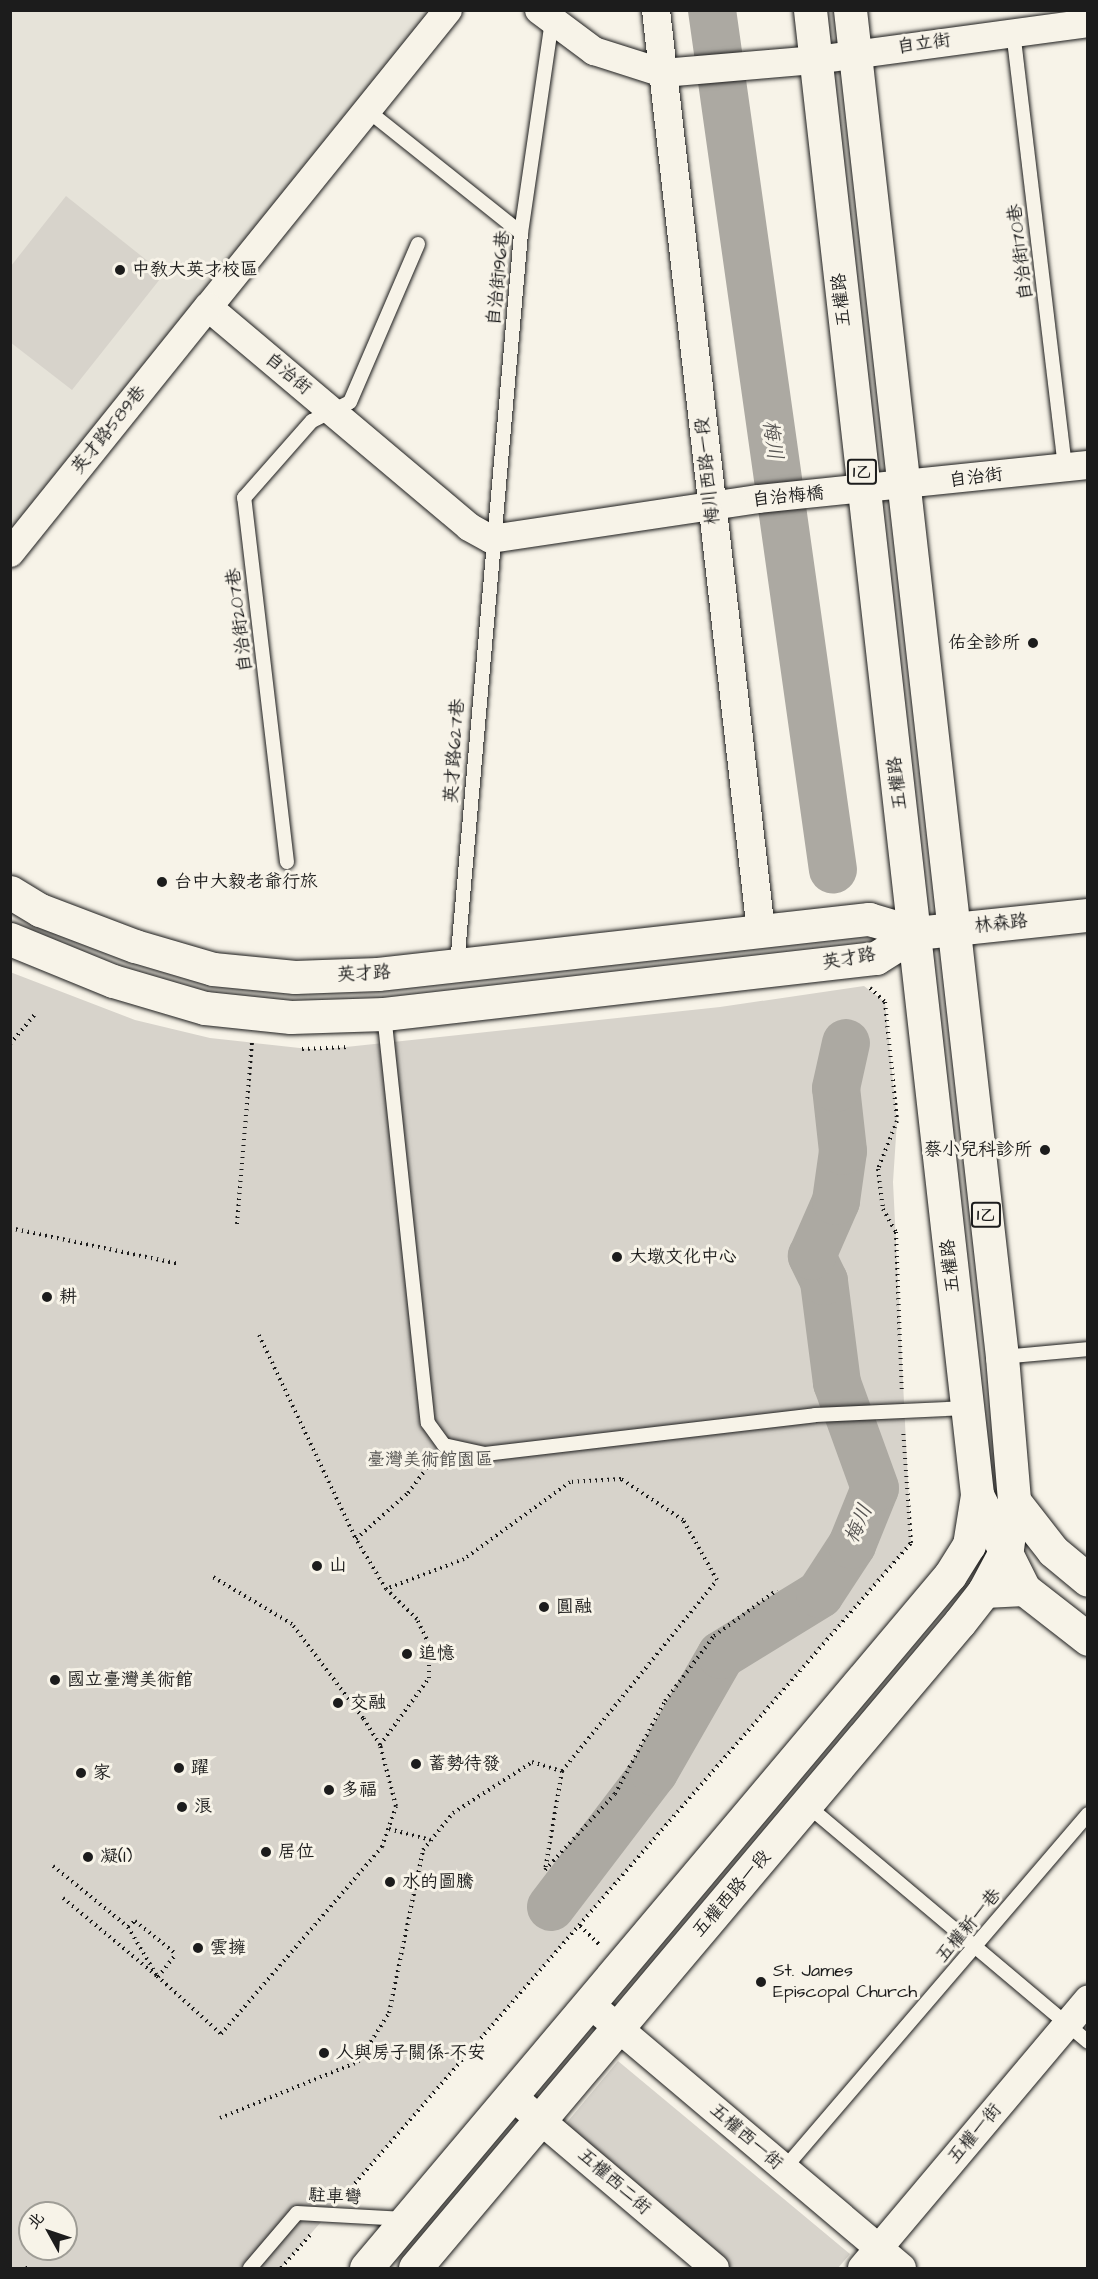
<!DOCTYPE html>
<meta charset="utf-8">
<style>
body{margin:0}
#map{position:relative;width:1098px;height:2279px;overflow:hidden;background:#f7f3e8;font-family:"Architects Daughter","LXGW WenKai TC",sans-serif}
div>[style]{position:absolute}
.built>*{inset:0;background:#e6e3d9}
.green>*{inset:0;background:#d7d3cb}
.river>*{height:48px;margin:-24px;padding:0 24px;transform-origin:24px;border-radius:24px;background:#aca9a2}
.path>*{height:4px;margin-top:-2px;transform-origin:0;background:repeating-linear-gradient(90deg,#1c1c1c 0 1.5px,transparent 0 6px)}
.roads{filter:drop-shadow(0 0 2px #1c1c1c) drop-shadow(0 0 2px #1c1c1c)}
.lane>*{height:14px;margin:-7px;padding:0 7px;transform-origin:7px;border-radius:7px;background:#f7f3e8}
.street>*{height:28px;margin:-14px;padding:0 14px;transform-origin:14px;border-radius:14px;background:#f7f3e8}
.secondary>*{height:33px;margin:-16.5px;padding:0 16.5px;transform-origin:16.5px;border-radius:16.5px;background:#f7f3e8}
.primary>*{height:33px;margin:-16.5px;padding:0 16.5px;transform-origin:16.5px;border-radius:16.5px;background:#f7f3e8}
.path-bridge>*{height:4px;margin-top:-2px;transform-origin:0;background:repeating-linear-gradient(90deg,#1c1c1c 0 1.5px,transparent 0 6px)}
.dots>*{width:16px;height:16px;translate:-50% -50%;box-sizing:border-box;border:3px solid #f7f3e8;border-radius:50%}
span{translate:-50% -50%;white-space:nowrap;text-align:center;line-height:1.15;-webkit-text-stroke:6px #f7f3e8;paint-order:stroke}
.shield-label span{padding:2px 4px;background:#f7f3e8;border:2px solid;border-radius:4px;-webkit-text-stroke-width:0}
.shield-label{font-size:16px;color:#1c1c1c;font-weight:700}
.street-label{font-size:18px;color:#1c1c1c}
.poi-label{font-size:18px;color:#1c1c1c}
.left{translate:0 -50%;text-align:left}
.right{translate:-100% -50%;text-align:right}
.park-label{font-size:18px;color:#545351}
.water-label{font-size:20px;color:#565452;font-style:italic}
.frame{position:absolute;inset:0;border:12px solid #1c1c1c;pointer-events:none}
.north{position:absolute;left:18px;top:2201px;width:60px;height:60px;box-sizing:border-box;background:#f7f3e8;border:2px solid #9f9d96;border-radius:50%;rotate:310deg;font-size:16px;font-weight:700;line-height:24px;text-align:center;color:#1c1c1c}
.north::after{content:'';display:block;margin:auto;width:21px;height:27px;background:#1c1c1c;clip-path:polygon(50% 0,100% 100%,50% 72%,0 100%)}
</style>
<div id="map">
<div class="built">
<i style="clip-path:polygon(11px 11px,447px 11px,11px 529px)"></i>
</div>
<div class="green">
<i style="clip-path:polygon(66px 196px,164px 274px,72px 390px,10px 342px,11px 266px)"></i>
<i style="clip-path:polygon(evenodd,10px 972px,135px 1020px,210px 1038px,318px 1050px,720px 1007px,864px 986px,885px 1002px,897px 1121px,893px 1182px,911px 1543px,281px 2268px,11px 2268px,10px 972px,30px 2213px,66px 2213px,66px 2249px,30px 2249px,30px 2213px)"></i>
<i style="clip-path:polygon(618px 2061px,850px 2254px,838px 2268px,724px 2268px,559px 2132px)"></i>
</div>
<div class="river">
<i style="left:712px;top:10px;width:868px;rotate:81.99deg"></i>
<i style="left:551px;top:1907px;width:170px;rotate:-52.7deg"></i>
<i style="left:654px;top:1772px;width:135px;rotate:-60.2deg"></i>
<i style="left:721px;top:1655px;width:116px;rotate:-31.6deg"></i>
<i style="left:820px;top:1594px;width:59px;rotate:-56.9deg"></i>
<i style="left:852px;top:1545px;width:61px;rotate:-68deg"></i>
<i style="left:875px;top:1488px;width:112px;rotate:-109.9deg"></i>
<i style="left:837px;top:1383px;width:103px;rotate:-97.3deg"></i>
<i style="left:824px;top:1281px;width:28px;rotate:-116deg"></i>
<i style="left:812px;top:1256px;width:60px;rotate:-66.4deg"></i>
<i style="left:836px;top:1201px;width:50px;rotate:-82deg"></i>
<i style="left:843px;top:1151px;width:63px;rotate:-96.3deg"></i>
<i style="left:836px;top:1088px;width:46px;rotate:-77.5deg"></i>
</div>
<div class="path">
<i style="left:870px;top:988px;width:21px;rotate:43deg"></i>
<i style="left:885px;top:1002px;width:120px;rotate:84.2deg"></i>
<i style="left:897px;top:1121px;width:52px;rotate:111.6deg"></i>
<i style="left:878px;top:1169px;width:40px;rotate:82.9deg"></i>
<i style="left:883px;top:1209px;width:26px;rotate:61deg"></i>
<i style="left:896px;top:1232px;width:160px;rotate:87.9deg"></i>
<i style="left:10px;top:1044px;width:38px;rotate:-50deg"></i>
<i style="left:302px;top:1049px;width:47px;rotate:-2.4deg"></i>
<i style="left:237px;top:1224px;width:182px;rotate:-85.3deg"></i>
<i style="left:10px;top:1228px;width:173px;rotate:12deg"></i>
<i style="left:259px;top:1335px;width:226px;rotate:64.6deg"></i>
<i style="left:380px;top:1745px;width:83px;rotate:-53.8deg"></i>
<i style="left:429px;top:1678px;width:34px;rotate:-90deg"></i>
<i style="left:429px;top:1644px;width:28px;rotate:-116deg"></i>
<i style="left:417px;top:1619px;width:43px;rotate:-135.9deg"></i>
<i style="left:386px;top:1589px;width:58px;rotate:-121deg"></i>
<i style="left:356px;top:1539px;width:69px;rotate:-41.5deg"></i>
<i style="left:408px;top:1493px;width:41px;rotate:-52.9deg"></i>
<i style="left:562px;top:1771px;width:100px;rotate:99.7deg"></i>
<i style="left:545px;top:1870px;width:103px;rotate:-47.4deg"></i>
<i style="left:615px;top:1794px;width:106px;rotate:-61.7deg"></i>
<i style="left:665px;top:1701px;width:81px;rotate:-53deg"></i>
<i style="left:714px;top:1636px;width:78px;rotate:-36.1deg"></i>
<i style="left:389px;top:1829px;width:43px;rotate:14.7deg"></i>
<i style="left:53px;top:1866px;width:97px;rotate:39.1deg"></i>
<i style="left:128px;top:1927px;width:57px;rotate:59.4deg"></i>
<i style="left:157px;top:1976px;width:86px;rotate:42.2deg"></i>
<i style="left:221px;top:2034px;width:247px;rotate:-49.3deg"></i>
<i style="left:382px;top:1847px;width:43px;rotate:-71.1deg"></i>
<i style="left:396px;top:1806px;width:63px;rotate:-104.7deg"></i>
<i style="left:380px;top:1745px;width:32px;rotate:-122deg"></i>
<i style="left:363px;top:1718px;width:118px;rotate:-127.1deg"></i>
<i style="left:292px;top:1624px;width:94px;rotate:-149.3deg"></i>
<i style="left:580px;top:1926px;width:29px;rotate:44deg"></i>
<i style="left:128px;top:1927px;width:9px;rotate:-41deg"></i>
<i style="left:135px;top:1921px;width:53px;rotate:38.8deg"></i>
<i style="left:220px;top:2118px;width:149px;rotate:-22.1deg"></i>
<i style="left:358px;top:2062px;width:58px;rotate:-57.7deg"></i>
<i style="left:389px;top:2013px;width:167px;rotate:-78.2deg"></i>
<i style="left:423px;top:1850px;width:48px;rotate:-51deg"></i>
<i style="left:453px;top:1813px;width:94px;rotate:-32.8deg"></i>
<i style="left:532px;top:1762px;width:31px;rotate:17deg"></i>
<i style="left:562px;top:1771px;width:246px;rotate:-50.9deg"></i>
<i style="left:717px;top:1580px;width:69px;rotate:-119.5deg"></i>
<i style="left:683px;top:1520px;width:74px;rotate:-146.5deg"></i>
<i style="left:621px;top:1479px;width:51px;rotate:176.6deg"></i>
<i style="left:570px;top:1482px;width:131px;rotate:144deg"></i>
<i style="left:464px;top:1559px;width:84px;rotate:159deg"></i>
<i style="left:343px;top:2197px;width:866px;rotate:-49.03deg"></i>
<i style="left:911px;top:1543px;width:113px;rotate:-94deg"></i>
<i style="left:27px;top:2268px;width:4px;rotate:-56deg"></i>
<i style="left:281px;top:2268px;width:45px;rotate:-48.6deg"></i>
</div>
<div class="roads">
<div class="lane">
<i style="left:1013px;top:31px;width:440px;rotate:83.2deg"></i>
<i style="left:367px;top:110px;width:197px;rotate:38.6deg"></i>
<i style="left:287px;top:862px;width:367px;rotate:-96.7deg"></i>
<i style="left:244px;top:498px;width:103px;rotate:-48.6deg"></i>
<i style="left:312px;top:421px;width:42px;rotate:-26.6deg"></i>
<i style="left:350px;top:402px;width:172px;rotate:-66.7deg"></i>
<i style="left:457px;top:965px;width:735px;rotate:-85deg"></i>
<i style="left:521px;top:233px;width:214px;rotate:-81.7deg"></i>
<i style="left:384px;top:1014px;width:411px;rotate:83.9deg"></i>
<i style="left:428px;top:1423px;width:27px;rotate:54deg"></i>
<i style="left:444px;top:1445px;width:42px;rotate:12.4deg"></i>
<i style="left:485px;top:1454px;width:332px;rotate:-6.7deg"></i>
<i style="left:815px;top:1415px;width:152px;rotate:-2.6deg"></i>
<i style="left:1002px;top:1357px;width:86px;rotate:-5.3deg"></i>
<i style="left:808px;top:1806px;width:366px;rotate:40.1deg"></i>
<i style="left:783px;top:2170px;width:469px;rotate:-49.4deg"></i>
<i style="left:250px;top:2268px;width:72px;rotate:-49.5deg"></i>
<i style="left:297px;top:2213px;width:108px;rotate:3.2deg"></i>
</div>
<div class="street">
<i style="left:448px;top:10px;width:382px;rotate:128.9deg"></i>
<i style="left:208px;top:307px;width:341px;rotate:40.1deg"></i>
<i style="left:469px;top:527px;width:25px;rotate:29deg"></i>
<i style="left:491px;top:539px;width:271px;rotate:-8.5deg"></i>
<i style="left:759px;top:499px;width:331px;rotate:-5.9deg"></i>
<i style="left:539px;top:10px;width:69px;rotate:36.7deg"></i>
<i style="left:594px;top:51px;width:72px;rotate:17.7deg"></i>
<i style="left:663px;top:73px;width:154px;rotate:-4.9deg"></i>
<i style="left:816px;top:60px;width:275px;rotate:-7.7deg"></i>
<i style="left:656px;top:10px;width:927px;rotate:83.5deg"></i>
<i style="left:10px;top:553px;width:316px;rotate:-51.2deg"></i>
<i style="left:591px;top:2005px;width:407px;rotate:40.2deg"></i>
<i style="left:512px;top:2096px;width:266px;rotate:40.3deg"></i>
<i style="left:862px;top:2268px;width:351px;rotate:-49.9deg"></i>
</div>
<div class="secondary">
<i style="left:10px;top:892px;width:35px;rotate:31deg"></i>
<i style="left:40px;top:910px;width:102px;rotate:20.8deg"></i>
<i style="left:135px;top:946px;width:81px;rotate:16.4deg"></i>
<i style="left:213px;top:969px;width:82px;rotate:5.6deg"></i>
<i style="left:295px;top:977px;width:83px;rotate:-2.1deg"></i>
<i style="left:378px;top:974px;width:494px;rotate:-6.4deg"></i>
<i style="left:869px;top:919px;width:49px;rotate:16.6deg"></i>
<i style="left:916px;top:933px;width:173px;rotate:-6deg"></i>
<i style="left:10px;top:939px;width:111px;rotate:22.2deg"></i>
<i style="left:113px;top:981px;width:96px;rotate:16.4deg"></i>
<i style="left:205px;top:1008px;width:86px;rotate:6deg"></i>
<i style="left:291px;top:1017px;width:93px;rotate:-1.8deg"></i>
<i style="left:384px;top:1014px;width:495px;rotate:-6.5deg"></i>
<i style="left:876px;top:958px;width:47px;rotate:-32deg"></i>
<i style="left:366px;top:2268px;width:906px;rotate:-49.88deg"></i>
<i style="left:950px;top:1575px;width:36px;rotate:-58deg"></i>
<i style="left:969px;top:1545px;width:51px;rotate:-80.9deg"></i>
<i style="left:415px;top:2268px;width:845px;rotate:-49.85deg"></i>
<i style="left:960px;top:1622px;width:39px;rotate:-52deg"></i>
<i style="left:984px;top:1591px;width:49px;rotate:-61.9deg"></i>
</div>
<div class="primary">
<i style="left:810px;top:10px;width:1494px;rotate:83.58deg"></i>
<i style="left:977px;top:1495px;width:105px;rotate:63.4deg"></i>
<i style="left:850px;top:10px;width:1356px;rotate:83.56deg"></i>
<i style="left:1002px;top:1357px;width:144px;rotate:85.2deg"></i>
<i style="left:1014px;top:1501px;width:48px;rotate:98.5deg"></i>
<i style="left:1014px;top:1501px;width:63px;rotate:52deg"></i>
<i style="left:1053px;top:1551px;width:45px;rotate:39.6deg"></i>
<i style="left:984px;top:1591px;width:40px;rotate:-2.9deg"></i>
<i style="left:1024px;top:1589px;width:81px;rotate:38deg"></i>
</div>
</div>
<div class="path-bridge">
<i style="left:63px;top:1898px;width:124px;rotate:39.7deg"></i>
<i style="left:158px;top:1977px;width:29px;rotate:-52deg"></i>
</div>
<div class="dots">
<i style="left:120px;top:270px;background:#1c1c1c"></i>
<i style="left:1033px;top:643px;background:#1c1c1c"></i>
<i style="left:162px;top:882px;background:#1c1c1c"></i>
<i style="left:1045px;top:1150px;background:#1c1c1c"></i>
<i style="left:617px;top:1257px;background:#1c1c1c"></i>
<i style="left:47px;top:1297px;background:#1c1c1c"></i>
<i style="left:317px;top:1566px;background:#1c1c1c"></i>
<i style="left:544px;top:1607px;background:#1c1c1c"></i>
<i style="left:407px;top:1654px;background:#1c1c1c"></i>
<i style="left:55px;top:1680px;background:#1c1c1c"></i>
<i style="left:338px;top:1703px;background:#1c1c1c"></i>
<i style="left:416px;top:1764px;background:#1c1c1c"></i>
<i style="left:179px;top:1768px;background:#1c1c1c"></i>
<i style="left:81px;top:1773px;background:#1c1c1c"></i>
<i style="left:329px;top:1790px;background:#1c1c1c"></i>
<i style="left:182px;top:1807px;background:#1c1c1c"></i>
<i style="left:266px;top:1852px;background:#1c1c1c"></i>
<i style="left:88px;top:1857px;background:#1c1c1c"></i>
<i style="left:390px;top:1882px;background:#1c1c1c"></i>
<i style="left:198px;top:1948px;background:#1c1c1c"></i>
<i style="left:761px;top:1982px;background:#1c1c1c"></i>
<i style="left:324px;top:2053px;background:#1c1c1c"></i>
</div>
<div class="shield-label">
<span style="left:862px;top:472px">1乙</span>
<span style="left:986px;top:1215px">1乙</span>
</div>
<div class="street-label">
<span style="left:924px;top:44px;rotate:-8deg">自立街</span>
<span style="left:1021px;top:252px;rotate:-97deg">自治街170巷</span>
<span style="left:499px;top:278px;rotate:-84deg">自治街196巷</span>
<span style="left:842px;top:300px;rotate:-96deg">五權路</span>
<span style="left:288px;top:374px;rotate:40deg">自治街</span>
<span style="left:109px;top:430px;rotate:-51deg">英才路589巷</span>
<span style="left:708px;top:471px;rotate:-96deg">梅川西路一段</span>
<span style="left:976px;top:478px;rotate:-7deg">自治街</span>
<span style="left:788px;top:497px;rotate:-6deg">自治梅橋</span>
<span style="left:240px;top:620px;rotate:-97deg">自治街207巷</span>
<span style="left:455px;top:751px;rotate:-86deg">英才路627巷</span>
<span style="left:898px;top:783px;rotate:-97deg">五權路</span>
<span style="left:1001px;top:924px;rotate:-6deg">林森路</span>
<span style="left:849px;top:959px;rotate:-10deg">英才路</span>
<span style="left:364px;top:974px;rotate:-3deg">英才路</span>
<span style="left:951px;top:1266px;rotate:-96deg">五權路</span>
<span style="left:732px;top:1894px;rotate:-49deg">五權西路一段</span>
<span style="left:969px;top:1926px;rotate:-50deg">五權新一巷</span>
<span style="left:975px;top:2134px;rotate:-50deg">五權一街</span>
<span style="left:746px;top:2137px;rotate:41deg">五權西一街</span>
<span style="left:614px;top:2182px;rotate:41deg">五權西二街</span>
<span style="left:335px;top:2197px;rotate:3deg">駐車彎</span>
</div>
<div class="poi-label">
<span class="left" style="left:132px;top:270px">中教大英才校區</span>
<span class="right" style="left:1020px;top:643px">佑全診所</span>
<span class="left" style="left:174px;top:882px">台中大毅老爺行旅</span>
<span class="right" style="left:1032px;top:1150px">蔡小兒科診所</span>
<span class="left" style="left:629px;top:1257px">大墩文化中心</span>
<span class="left" style="left:59px;top:1297px">耕</span>
<span class="left" style="left:329px;top:1566px">山</span>
<span class="left" style="left:556px;top:1607px">圓融</span>
<span class="left" style="left:419px;top:1654px">追憶</span>
<span class="left" style="left:67px;top:1680px">國立臺灣美術館</span>
<span class="left" style="left:350px;top:1703px">交融</span>
<span class="left" style="left:428px;top:1764px">蓄勢待發</span>
<span class="left" style="left:191px;top:1768px">躍</span>
<span class="left" style="left:93px;top:1773px">家</span>
<span class="left" style="left:341px;top:1790px">多福</span>
<span class="left" style="left:194px;top:1807px">浪</span>
<span class="left" style="left:278px;top:1852px">居位</span>
<span class="left" style="left:100px;top:1857px">凝(I)</span>
<span class="left" style="left:402px;top:1882px">水的圖騰</span>
<span class="left" style="left:210px;top:1948px">雲擁</span>
<span class="left" style="left:773px;top:1982px">St. James<br>Episcopal Church</span>
<span class="left" style="left:336px;top:2053px">人與房子關係-不安</span>
</div>
<div class="park-label">
<span style="left:430px;top:1460px">臺灣美術館園區</span>
</div>
<div class="water-label">
<span style="left:772px;top:440px;rotate:82deg">梅川</span>
<span style="left:859px;top:1524px;rotate:-66deg">梅川</span>
</div>
<div class="frame"></div>
<div class="north">北</div>
</div>
